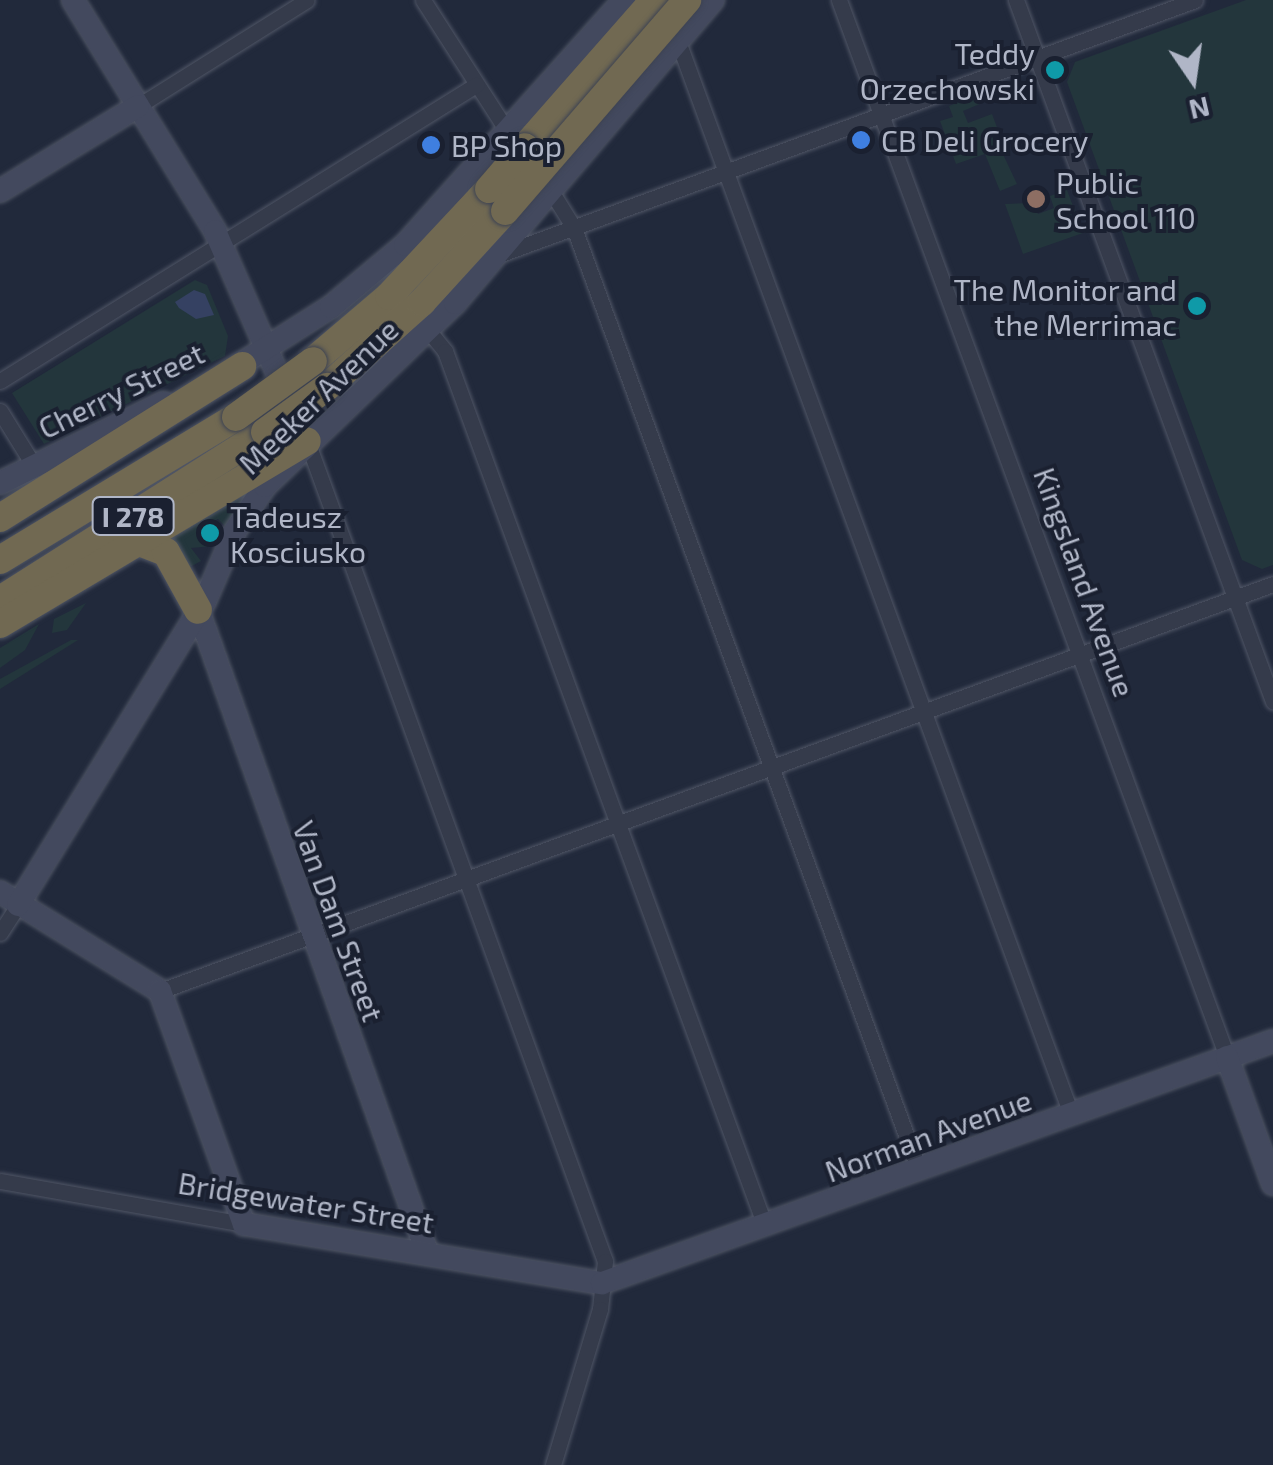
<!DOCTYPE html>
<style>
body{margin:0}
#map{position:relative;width:1273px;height:1465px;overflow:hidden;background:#21293b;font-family:"Exo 2",sans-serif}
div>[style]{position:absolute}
.green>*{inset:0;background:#23363c}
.water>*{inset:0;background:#354162}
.roads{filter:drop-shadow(0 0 2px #505666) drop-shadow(0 0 2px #505666)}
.minor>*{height:15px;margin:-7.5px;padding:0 7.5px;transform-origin:7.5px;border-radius:7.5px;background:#353b4b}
.secondary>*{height:22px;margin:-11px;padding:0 11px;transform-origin:11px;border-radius:11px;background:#43495e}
.motorway>*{height:28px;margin:-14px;padding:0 14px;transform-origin:14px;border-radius:14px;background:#716952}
.bridges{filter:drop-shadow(0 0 2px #3d4353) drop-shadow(0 0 2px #3d4353)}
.motorway-bridge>*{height:28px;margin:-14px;padding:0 14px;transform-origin:14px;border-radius:14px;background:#716952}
.dots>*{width:28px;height:28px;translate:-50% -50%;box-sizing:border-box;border:5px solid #1a2030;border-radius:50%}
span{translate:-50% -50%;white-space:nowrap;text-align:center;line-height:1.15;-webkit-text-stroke:8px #1a2030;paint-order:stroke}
.shield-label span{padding:2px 8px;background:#1a2030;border:2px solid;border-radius:8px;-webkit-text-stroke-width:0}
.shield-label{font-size:28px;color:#b0b6c7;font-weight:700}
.poi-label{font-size:30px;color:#b0b6c7}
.right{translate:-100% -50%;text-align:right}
.left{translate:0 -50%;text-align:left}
.street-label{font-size:30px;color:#b0b6c7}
.north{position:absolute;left:1143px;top:30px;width:100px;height:100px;-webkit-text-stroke:8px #1a2030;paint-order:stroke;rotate:167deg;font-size:28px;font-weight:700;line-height:40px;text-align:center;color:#b0b6c7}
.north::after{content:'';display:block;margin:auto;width:35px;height:45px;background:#b0b6c7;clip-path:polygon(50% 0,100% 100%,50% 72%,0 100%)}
</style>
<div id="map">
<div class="green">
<i style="clip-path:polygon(1246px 0,1273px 0,1273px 565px,1262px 569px,1242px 560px,1067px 82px,1075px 62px)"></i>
<i style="clip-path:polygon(979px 94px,982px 103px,963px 111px,968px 123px,992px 114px,998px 130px,993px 133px,1017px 184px,1000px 191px,985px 154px,956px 164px,940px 121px,953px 117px,949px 106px)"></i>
<i style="clip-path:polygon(1067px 190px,1083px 233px,1023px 254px,1005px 204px,1033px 203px,1038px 214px,1054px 208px,1050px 196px)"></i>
<i style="clip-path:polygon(195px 280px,207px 285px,228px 336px,225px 356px,44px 444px,12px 393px)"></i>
<i style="clip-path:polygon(268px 467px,230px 531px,218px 519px,210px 523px,213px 546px,191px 548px,201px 561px,188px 568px,164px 533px)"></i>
<i style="clip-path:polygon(86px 603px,67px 630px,52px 633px,54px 619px)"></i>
<i style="clip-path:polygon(39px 624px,25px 650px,0 668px,0 648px)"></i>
<i style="clip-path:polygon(71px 640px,78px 640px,0 689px,0 679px)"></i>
</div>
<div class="water">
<i style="clip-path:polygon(194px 290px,205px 294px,214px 315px,196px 319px,179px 308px,175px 302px)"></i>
</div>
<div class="roads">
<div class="minor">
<i style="left:423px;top:0;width:163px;rotate:57.3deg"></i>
<i style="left:839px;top:0;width:1126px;rotate:69.84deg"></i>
<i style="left:1016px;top:0;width:747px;rotate:69.87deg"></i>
<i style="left:679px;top:44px;width:1140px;rotate:69.88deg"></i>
<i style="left:138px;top:106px;width:199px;rotate:-32.1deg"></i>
<i style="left:546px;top:183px;width:53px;rotate:58.1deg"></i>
<i style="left:574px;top:228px;width:1003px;rotate:69.89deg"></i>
<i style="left:501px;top:254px;width:739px;rotate:-20.1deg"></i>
<i style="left:428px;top:330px;width:27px;rotate:51deg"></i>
<i style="left:445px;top:351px;width:932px;rotate:69.91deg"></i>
<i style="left:0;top:381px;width:561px;rotate:-31.88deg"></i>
<i style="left:0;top:411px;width:65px;rotate:58.3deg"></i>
<i style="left:307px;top:441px;width:872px;rotate:70.03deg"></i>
<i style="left:605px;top:1261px;width:48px;rotate:95.9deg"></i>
<i style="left:600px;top:1309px;width:163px;rotate:106.8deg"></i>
<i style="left:0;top:933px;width:33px;rotate:-57deg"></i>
<i style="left:160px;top:991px;width:1185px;rotate:-20.09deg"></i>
<i style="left:0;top:1181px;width:248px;rotate:10deg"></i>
</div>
<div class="secondary">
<i style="left:73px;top:0;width:271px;rotate:58.4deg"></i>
<i style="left:215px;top:231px;width:180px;rotate:66.4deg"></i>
<i style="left:0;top:191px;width:162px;rotate:-31.6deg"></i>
<i style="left:228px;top:372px;width:122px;rotate:-32.3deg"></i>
<i style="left:331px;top:307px;width:97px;rotate:-40deg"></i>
<i style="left:405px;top:245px;width:329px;rotate:-48.2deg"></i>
<i style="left:0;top:483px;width:182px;rotate:-26.1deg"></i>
<i style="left:198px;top:610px;width:682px;rotate:70.37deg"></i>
<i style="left:0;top:892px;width:188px;rotate:31.7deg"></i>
<i style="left:160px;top:991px;width:248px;rotate:70.2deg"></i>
<i style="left:244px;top:1224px;width:363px;rotate:9.4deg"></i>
<i style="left:602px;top:1283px;width:713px;rotate:-19.83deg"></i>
<i style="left:18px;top:905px;width:357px;rotate:-58.4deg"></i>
<i style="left:205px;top:601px;width:76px;rotate:-66.8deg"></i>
<i style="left:235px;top:531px;width:54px;rotate:-56.3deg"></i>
<i style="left:265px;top:486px;width:264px;rotate:-43.9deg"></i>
<i style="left:455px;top:303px;width:398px;rotate:-49.6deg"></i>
<i style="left:1227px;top:1057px;width:135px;rotate:70.1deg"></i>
</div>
<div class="motorway">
<i style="left:525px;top:147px;width:196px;rotate:-48.7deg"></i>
<i style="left:313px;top:361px;width:100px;rotate:-40.5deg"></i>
<i style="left:389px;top:296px;width:146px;rotate:-46.9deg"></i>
<i style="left:327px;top:387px;width:127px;rotate:-41.8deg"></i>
<i style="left:422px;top:302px;width:123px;rotate:-47.6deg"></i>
<i style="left:0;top:518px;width:286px;rotate:-32.1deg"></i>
<i style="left:134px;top:540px;width:34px;rotate:21deg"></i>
<i style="left:166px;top:552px;width:66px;rotate:61.1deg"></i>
<i style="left:0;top:560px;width:276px;rotate:-31.2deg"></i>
<i style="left:0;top:600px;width:314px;rotate:-32.4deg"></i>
<i style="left:0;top:624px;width:357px;rotate:-30.8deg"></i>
</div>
</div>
<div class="bridges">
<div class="motorway-bridge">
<i style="left:489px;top:189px;width:55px;rotate:-49.4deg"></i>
<i style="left:505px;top:211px;width:279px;rotate:-49.2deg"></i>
<i style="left:236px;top:417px;width:95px;rotate:-36deg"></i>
<i style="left:265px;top:432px;width:77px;rotate:-36deg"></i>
</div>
</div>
<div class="dots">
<i style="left:1055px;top:70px;background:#0f9aa8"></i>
<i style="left:861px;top:140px;background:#3f7fe0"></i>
<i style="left:431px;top:145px;background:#3f7fe0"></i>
<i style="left:1036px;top:199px;background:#8d6e63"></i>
<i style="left:1197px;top:306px;background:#0f9aa8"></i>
<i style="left:210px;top:533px;background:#0f9aa8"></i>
</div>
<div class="shield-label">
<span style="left:133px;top:516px">I 278</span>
</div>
<div class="poi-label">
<span class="right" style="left:1035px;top:70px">Teddy<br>Orzechowski</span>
<span class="left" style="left:881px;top:140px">CB Deli Grocery</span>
<span class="left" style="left:451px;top:145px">BP Shop</span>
<span class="left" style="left:1056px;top:199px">Public<br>School 110</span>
<span class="right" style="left:1177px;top:306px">The Monitor and<br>the Merrimac</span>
<span class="left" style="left:230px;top:533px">Tadeusz<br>Kosciusko</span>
</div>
<div class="street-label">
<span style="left:121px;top:390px;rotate:-26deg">Cherry Street</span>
<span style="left:318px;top:396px;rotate:-44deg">Meeker Avenue</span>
<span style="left:1085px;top:582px;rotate:70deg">Kingsland Avenue</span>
<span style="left:339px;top:921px;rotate:70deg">Van Dam Street</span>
<span style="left:928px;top:1135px;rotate:-20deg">Norman Avenue</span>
<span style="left:306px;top:1202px;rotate:9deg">Bridgewater Street</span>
</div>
<div class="north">N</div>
</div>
